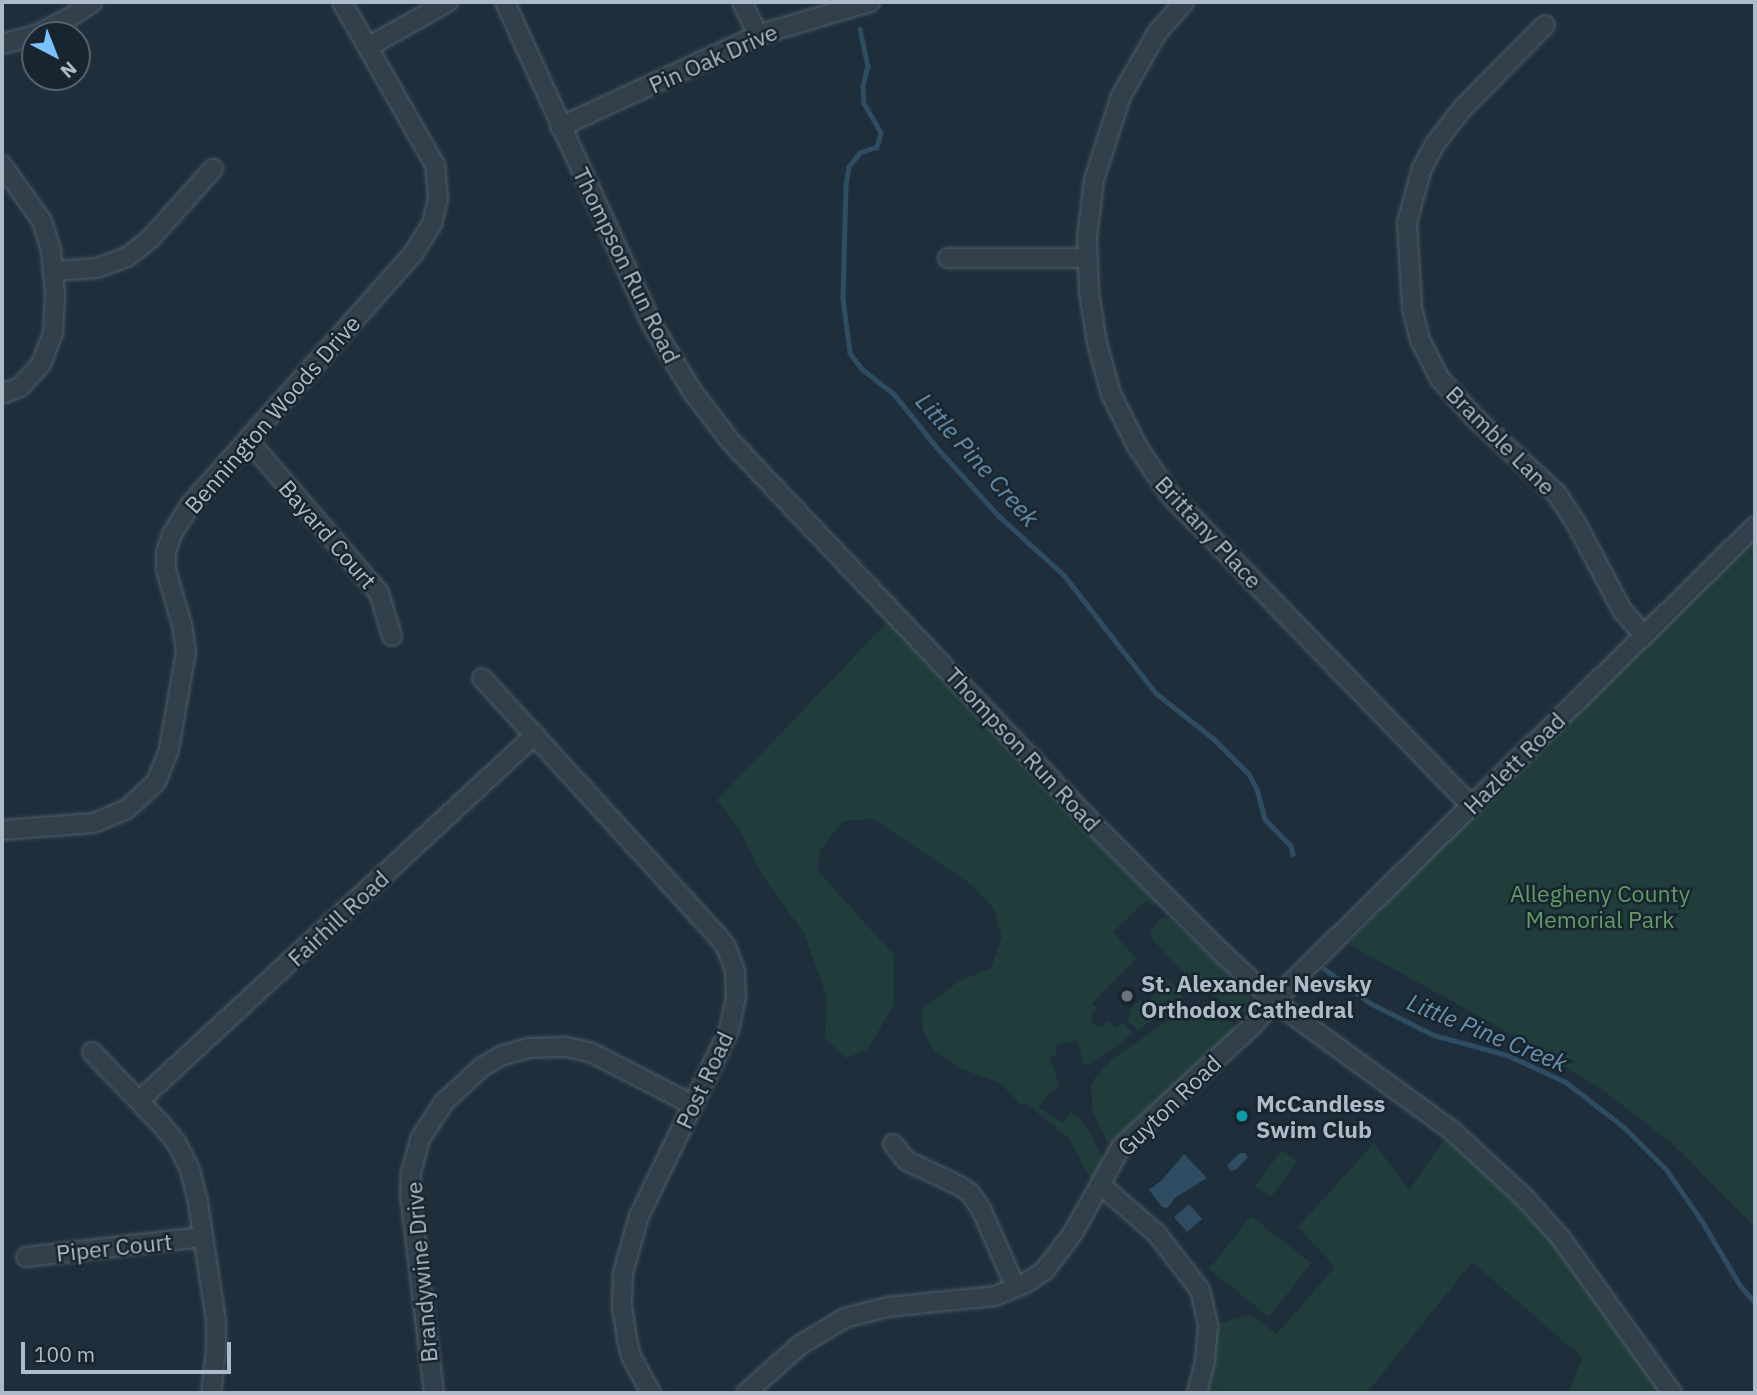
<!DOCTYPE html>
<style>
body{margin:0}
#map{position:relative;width:1757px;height:1395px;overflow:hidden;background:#1e2f3b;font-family:"IBM Plex Sans",sans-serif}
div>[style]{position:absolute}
.green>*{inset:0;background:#203c3b}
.water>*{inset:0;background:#2e4c62}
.stream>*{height:4.5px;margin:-2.25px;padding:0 2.25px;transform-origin:2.25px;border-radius:2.25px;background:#2e4c62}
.roads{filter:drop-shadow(0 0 2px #505e69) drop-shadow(0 0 2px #505e69)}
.minor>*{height:18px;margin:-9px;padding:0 9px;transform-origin:9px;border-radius:9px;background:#32404b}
.dots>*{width:19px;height:19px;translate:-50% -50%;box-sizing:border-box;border:4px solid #18252f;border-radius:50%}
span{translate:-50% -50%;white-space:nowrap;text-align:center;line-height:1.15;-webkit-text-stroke:5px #18252f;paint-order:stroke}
.street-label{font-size:23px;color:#adbbc8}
.park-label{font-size:23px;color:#629b66}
.poi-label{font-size:23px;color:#adbbc8;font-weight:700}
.left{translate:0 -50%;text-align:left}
.water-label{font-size:24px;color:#6992af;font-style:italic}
.frame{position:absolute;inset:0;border:4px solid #adbbc8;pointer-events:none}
.north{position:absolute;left:21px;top:21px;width:70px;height:70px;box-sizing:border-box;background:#18252f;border:2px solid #54616c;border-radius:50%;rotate:138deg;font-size:19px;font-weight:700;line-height:28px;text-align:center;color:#adbbc8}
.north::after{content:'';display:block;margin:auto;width:24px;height:32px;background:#7ac2ff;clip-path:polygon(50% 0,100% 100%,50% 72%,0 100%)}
.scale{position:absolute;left:21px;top:1342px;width:210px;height:32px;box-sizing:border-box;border:4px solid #adbbc8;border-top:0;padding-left:9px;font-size:21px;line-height:24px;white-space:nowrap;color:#adbbc8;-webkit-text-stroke:5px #18252f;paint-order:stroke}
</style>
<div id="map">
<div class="green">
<i style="clip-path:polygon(1755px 535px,1755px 1227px,1676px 1147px,1603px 1090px,1499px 1027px,1348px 944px,1492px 794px)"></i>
<i style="clip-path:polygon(895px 614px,1096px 827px,1090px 835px,1156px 902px,1153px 906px,1147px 900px,1113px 932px,1136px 959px,1092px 1003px,1097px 1008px,1091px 1014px,1093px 1024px,1103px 1027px,1109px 1021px,1116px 1028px,1123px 1022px,1133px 1034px,1089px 1065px,1084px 1065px,1077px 1040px,1055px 1046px,1057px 1054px,1049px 1057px,1060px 1086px,1049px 1093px,1039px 1108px,1063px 1123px,1071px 1111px,1083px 1121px,1104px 1160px,1093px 1183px,1069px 1139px,1027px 1104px,1021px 1105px,1000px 1083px,962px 1069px,934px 1051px,923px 1030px,922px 1009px,959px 981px,991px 968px,1002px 937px,993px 907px,972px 885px,873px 819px,843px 821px,821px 849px,817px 870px,894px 955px,894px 1005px,867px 1050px,846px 1058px,825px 1038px,827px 998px,804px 933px,762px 875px,740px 830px,717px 800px)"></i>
<i style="clip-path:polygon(1161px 918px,1169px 918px,1230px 976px,1246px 992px,1254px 1005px,1253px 1011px,1239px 1013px,1192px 981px,1153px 940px,1150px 931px)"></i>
<i style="clip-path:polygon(1162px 973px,1182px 994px,1182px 998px,1138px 1031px,1127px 1019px,1132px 1014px,1129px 1010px,1140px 1000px,1145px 1004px,1163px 986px,1156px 978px)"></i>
<i style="clip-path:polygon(1189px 1006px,1207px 1007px,1228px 1019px,1233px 1024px,1235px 1032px,1116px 1143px,1107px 1142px,1092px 1109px,1091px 1086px,1094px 1079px,1111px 1060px)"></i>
<i style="clip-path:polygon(1451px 1130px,1522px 1195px,1672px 1393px,1569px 1393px,1582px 1357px,1472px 1262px,1367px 1393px,1197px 1393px,1208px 1326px,1250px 1315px,1277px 1334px,1335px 1267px,1298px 1227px,1374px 1143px,1409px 1190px)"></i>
<i style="clip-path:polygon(1282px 1150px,1297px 1161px,1271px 1197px,1255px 1186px)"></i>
<i style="clip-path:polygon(1251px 1216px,1311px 1263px,1269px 1317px,1209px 1269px)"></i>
</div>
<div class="water">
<i style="clip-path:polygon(1240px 1153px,1245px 1153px,1248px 1157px,1236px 1170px,1231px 1171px,1227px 1165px)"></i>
<i style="clip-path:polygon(1184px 1154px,1207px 1178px,1175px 1198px,1167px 1208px,1162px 1207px,1149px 1190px,1162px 1180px)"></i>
<i style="clip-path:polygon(1189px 1204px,1202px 1219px,1187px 1232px,1174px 1217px)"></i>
</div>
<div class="stream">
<i style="left:860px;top:29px;width:38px;rotate:78deg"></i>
<i style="left:868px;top:66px;width:21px;rotate:104deg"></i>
<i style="left:863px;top:86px;width:17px;rotate:87deg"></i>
<i style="left:864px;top:103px;width:34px;rotate:60deg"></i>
<i style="left:881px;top:133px;width:15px;rotate:106deg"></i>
<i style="left:877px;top:147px;width:18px;rotate:161deg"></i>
<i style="left:860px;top:153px;width:18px;rotate:128deg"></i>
<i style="left:849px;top:167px;width:18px;rotate:99deg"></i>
<i style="left:846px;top:185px;width:113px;rotate:91.5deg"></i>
<i style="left:843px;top:298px;width:55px;rotate:82.7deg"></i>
<i style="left:850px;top:353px;width:20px;rotate:53deg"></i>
<i style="left:862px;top:369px;width:41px;rotate:38deg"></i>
<i style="left:894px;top:394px;width:72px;rotate:51.2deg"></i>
<i style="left:939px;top:450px;width:89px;rotate:47.7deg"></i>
<i style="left:999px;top:516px;width:88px;rotate:42.2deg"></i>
<i style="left:1064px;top:575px;width:150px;rotate:52.1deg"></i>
<i style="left:1156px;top:693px;width:74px;rotate:38.4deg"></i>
<i style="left:1214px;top:739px;width:49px;rotate:45deg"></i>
<i style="left:1249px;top:774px;width:17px;rotate:62deg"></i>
<i style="left:1257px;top:789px;width:31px;rotate:75deg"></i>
<i style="left:1265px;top:819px;width:37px;rotate:46deg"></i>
<i style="left:1291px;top:846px;width:8px;rotate:76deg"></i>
<i style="left:1325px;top:969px;width:56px;rotate:37.1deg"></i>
<i style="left:1370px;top:1003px;width:72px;rotate:26.6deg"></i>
<i style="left:1434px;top:1035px;width:76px;rotate:15.3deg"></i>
<i style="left:1507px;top:1055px;width:65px;rotate:24.6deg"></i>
<i style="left:1566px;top:1082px;width:75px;rotate:37.9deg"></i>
<i style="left:1625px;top:1128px;width:58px;rotate:45deg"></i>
<i style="left:1666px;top:1169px;width:63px;rotate:55.3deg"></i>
<i style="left:1702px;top:1221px;width:74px;rotate:59.3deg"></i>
<i style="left:1740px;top:1285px;width:23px;rotate:50deg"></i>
</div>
<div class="roads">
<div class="minor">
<i style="left:505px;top:2px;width:353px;rotate:65.5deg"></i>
<i style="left:651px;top:323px;width:79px;rotate:58.9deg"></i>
<i style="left:692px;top:391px;width:64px;rotate:52.6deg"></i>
<i style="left:731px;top:442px;width:531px;rotate:46.53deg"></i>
<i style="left:1096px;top:827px;width:182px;rotate:45deg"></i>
<i style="left:1225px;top:956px;width:68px;rotate:42.6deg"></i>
<i style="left:1275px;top:1002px;width:218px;rotate:36deg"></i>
<i style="left:1451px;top:1130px;width:96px;rotate:42.5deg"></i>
<i style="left:1522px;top:1195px;width:57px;rotate:47.9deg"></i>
<i style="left:1560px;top:1237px;width:192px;rotate:54.3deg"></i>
<i style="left:742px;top:2px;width:37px;rotate:64deg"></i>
<i style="left:1184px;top:2px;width:41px;rotate:131.1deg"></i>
<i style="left:1157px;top:33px;width:73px;rotate:119.7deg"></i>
<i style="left:1121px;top:96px;width:88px;rotate:107.8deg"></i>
<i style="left:1094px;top:180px;width:58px;rotate:96.9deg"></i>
<i style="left:1087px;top:238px;width:54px;rotate:87.9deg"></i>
<i style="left:1089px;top:292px;width:52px;rotate:81.1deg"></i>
<i style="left:1097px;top:343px;width:53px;rotate:74.6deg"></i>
<i style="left:1111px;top:394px;width:58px;rotate:63.4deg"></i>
<i style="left:1137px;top:446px;width:59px;rotate:56deg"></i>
<i style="left:1170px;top:495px;width:433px;rotate:45.9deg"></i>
<i style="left:1545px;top:25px;width:118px;rotate:134.7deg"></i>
<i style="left:1462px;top:109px;width:44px;rotate:127.6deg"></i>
<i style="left:1435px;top:144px;width:27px;rotate:118deg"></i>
<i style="left:1422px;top:168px;width:57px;rotate:105.3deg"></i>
<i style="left:1407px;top:223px;width:85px;rotate:86.6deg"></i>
<i style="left:1412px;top:308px;width:33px;rotate:76deg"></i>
<i style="left:1420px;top:340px;width:44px;rotate:62.9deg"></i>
<i style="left:1440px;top:379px;width:52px;rotate:48.1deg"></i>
<i style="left:1475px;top:418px;width:112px;rotate:42.8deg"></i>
<i style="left:1557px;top:494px;width:37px;rotate:57deg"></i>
<i style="left:1577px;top:525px;width:96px;rotate:62.1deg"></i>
<i style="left:1622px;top:610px;width:33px;rotate:49deg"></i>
<i style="left:36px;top:35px;width:34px;rotate:-27deg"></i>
<i style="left:66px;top:20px;width:32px;rotate:-34deg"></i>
<i style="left:2px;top:44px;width:34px;rotate:-15deg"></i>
<i style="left:368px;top:47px;width:92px;rotate:-29.4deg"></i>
<i style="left:560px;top:127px;width:218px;rotate:-24.9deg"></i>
<i style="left:758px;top:35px;width:117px;rotate:-16.4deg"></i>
<i style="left:2px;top:165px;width:69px;rotate:54.5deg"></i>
<i style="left:42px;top:221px;width:31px;rotate:73deg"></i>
<i style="left:51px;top:251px;width:44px;rotate:84.8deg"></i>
<i style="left:55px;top:295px;width:38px;rotate:93deg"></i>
<i style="left:53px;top:333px;width:33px;rotate:111deg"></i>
<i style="left:41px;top:364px;width:31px;rotate:132deg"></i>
<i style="left:20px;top:387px;width:19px;rotate:159deg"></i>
<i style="left:948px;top:258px;width:139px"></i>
<i style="left:54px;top:271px;width:43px;rotate:-4deg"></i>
<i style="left:97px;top:268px;width:32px;rotate:-20deg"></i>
<i style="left:127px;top:257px;width:31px;rotate:-38deg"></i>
<i style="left:151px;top:238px;width:93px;rotate:-48.1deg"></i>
<i style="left:248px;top:440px;width:201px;rotate:49.4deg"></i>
<i style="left:379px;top:593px;width:45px;rotate:73.2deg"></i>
<i style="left:482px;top:678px;width:347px;rotate:47.6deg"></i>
<i style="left:716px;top:934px;width:16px;rotate:52deg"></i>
<i style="left:726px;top:947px;width:26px;rotate:69deg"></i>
<i style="left:735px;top:971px;width:26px;rotate:88deg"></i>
<i style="left:736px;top:997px;width:34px;rotate:102deg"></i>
<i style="left:729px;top:1030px;width:207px;rotate:115.8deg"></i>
<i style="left:639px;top:1216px;width:59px;rotate:105.7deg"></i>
<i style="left:623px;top:1273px;width:34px;rotate:92deg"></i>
<i style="left:622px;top:1307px;width:33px;rotate:81deg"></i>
<i style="left:627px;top:1340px;width:16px;rotate:76deg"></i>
<i style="left:631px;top:1356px;width:42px;rotate:61.6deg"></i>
<i style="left:2px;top:830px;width:92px;rotate:-4.4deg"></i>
<i style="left:94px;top:823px;width:36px;rotate:-23deg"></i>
<i style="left:127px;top:809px;width:40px;rotate:-43deg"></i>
<i style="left:156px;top:782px;width:35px;rotate:-68deg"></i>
<i style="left:169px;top:749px;width:98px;rotate:-80.1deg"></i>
<i style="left:186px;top:652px;width:27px;rotate:-98deg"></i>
<i style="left:182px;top:625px;width:57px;rotate:-106.2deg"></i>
<i style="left:166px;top:570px;width:18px;rotate:-90deg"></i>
<i style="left:166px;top:552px;width:19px;rotate:-72deg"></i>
<i style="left:172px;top:534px;width:34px;rotate:-58deg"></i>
<i style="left:190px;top:505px;width:336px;rotate:-48.4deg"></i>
<i style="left:413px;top:254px;width:36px;rotate:-58deg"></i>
<i style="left:432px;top:224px;width:27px;rotate:-77deg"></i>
<i style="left:438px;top:198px;width:33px;rotate:-95deg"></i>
<i style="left:435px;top:165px;width:188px;rotate:-119.7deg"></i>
<i style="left:92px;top:1052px;width:101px;rotate:46.2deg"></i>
<i style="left:162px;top:1125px;width:22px;rotate:51deg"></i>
<i style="left:176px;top:1142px;width:31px;rotate:63deg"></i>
<i style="left:190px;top:1170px;width:34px;rotate:76deg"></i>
<i style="left:198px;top:1203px;width:119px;rotate:81.3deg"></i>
<i style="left:216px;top:1321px;width:30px;rotate:90deg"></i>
<i style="left:216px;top:1351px;width:42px;rotate:96.8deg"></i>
<i style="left:140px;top:1100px;width:538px;rotate:-42.74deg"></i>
<i style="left:893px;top:1144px;width:22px;rotate:51deg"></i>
<i style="left:907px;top:1161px;width:59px;rotate:25.3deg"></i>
<i style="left:960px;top:1186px;width:12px;rotate:35deg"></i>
<i style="left:970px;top:1193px;width:19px;rotate:55deg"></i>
<i style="left:981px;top:1209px;width:86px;rotate:66.1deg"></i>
<i style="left:1102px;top:1186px;width:73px;rotate:41.1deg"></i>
<i style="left:1157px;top:1234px;width:71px;rotate:52.5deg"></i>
<i style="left:1200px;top:1290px;width:37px;rotate:77deg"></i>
<i style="left:1208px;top:1326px;width:35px;rotate:95deg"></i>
<i style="left:1205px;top:1361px;width:33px;rotate:104deg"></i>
<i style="left:26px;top:1257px;width:177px;rotate:-6.5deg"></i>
<i style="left:434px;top:1393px;width:198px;rotate:-96.9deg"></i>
<i style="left:410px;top:1196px;width:23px;rotate:-88deg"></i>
<i style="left:411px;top:1173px;width:35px;rotate:-75deg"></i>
<i style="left:420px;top:1139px;width:44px;rotate:-57deg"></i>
<i style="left:444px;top:1102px;width:52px;rotate:-42.6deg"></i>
<i style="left:482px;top:1067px;width:24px;rotate:-30deg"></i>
<i style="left:503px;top:1055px;width:27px;rotate:-15deg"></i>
<i style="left:529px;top:1048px;width:37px;rotate:-2deg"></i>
<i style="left:566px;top:1047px;width:25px;rotate:12deg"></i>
<i style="left:590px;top:1052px;width:116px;rotate:27.2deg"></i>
<i style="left:746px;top:1393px;width:72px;rotate:-41.6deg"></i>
<i style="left:800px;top:1345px;width:52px;rotate:-31deg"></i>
<i style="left:845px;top:1318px;width:43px;rotate:-14.7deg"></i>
<i style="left:887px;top:1307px;width:109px;rotate:-5.8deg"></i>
<i style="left:995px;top:1296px;width:34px;rotate:-23deg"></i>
<i style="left:1026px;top:1283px;width:23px;rotate:-34deg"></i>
<i style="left:1045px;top:1270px;width:46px;rotate:-52.9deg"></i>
<i style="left:1073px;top:1233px;width:98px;rotate:-60.8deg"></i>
<i style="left:1121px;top:1147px;width:177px;rotate:-42.7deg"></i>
<i style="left:1251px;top:1027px;width:59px;rotate:-47.7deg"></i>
<i style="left:1291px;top:983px;width:651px;rotate:-44.56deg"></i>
</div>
</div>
<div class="dots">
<i style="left:1127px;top:996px;background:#6b7280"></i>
<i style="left:1242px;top:1116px;background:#0f9aa8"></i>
</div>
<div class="street-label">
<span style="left:713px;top:58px;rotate:-24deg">Pin Oak Drive</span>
<span style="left:627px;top:265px;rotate:64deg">Thompson Run Road</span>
<span style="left:272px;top:414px;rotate:-49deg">Bennington Woods Drive</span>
<span style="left:1501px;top:440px;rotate:45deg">Bramble Lane</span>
<span style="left:1209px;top:532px;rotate:47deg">Brittany Place</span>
<span style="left:328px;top:534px;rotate:49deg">Bayard Court</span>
<span style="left:1023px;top:749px;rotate:47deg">Thompson Run Road</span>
<span style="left:1514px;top:763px;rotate:-45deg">Hazlett Road</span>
<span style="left:338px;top:918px;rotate:-43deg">Fairhill Road</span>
<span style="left:704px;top:1080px;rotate:-65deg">Post Road</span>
<span style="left:1169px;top:1105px;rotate:-44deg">Guyton Road</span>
<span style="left:114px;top:1247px;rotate:-6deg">Piper Court</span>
<span style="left:421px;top:1272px;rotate:-95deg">Brandywine Drive</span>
</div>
<div class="park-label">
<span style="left:1600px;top:906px">Allegheny County<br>Memorial Park</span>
</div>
<div class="poi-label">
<span class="left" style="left:1141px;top:996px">St. Alexander Nevsky<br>Orthodox Cathedral</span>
<span class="left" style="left:1256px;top:1116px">McCandless<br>Swim Club</span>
</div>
<div class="water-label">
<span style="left:977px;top:460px;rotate:48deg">Little Pine Creek</span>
<span style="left:1487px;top:1033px;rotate:22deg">Little Pine Creek</span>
</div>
<div class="frame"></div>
<div class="north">N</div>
<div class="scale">100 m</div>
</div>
